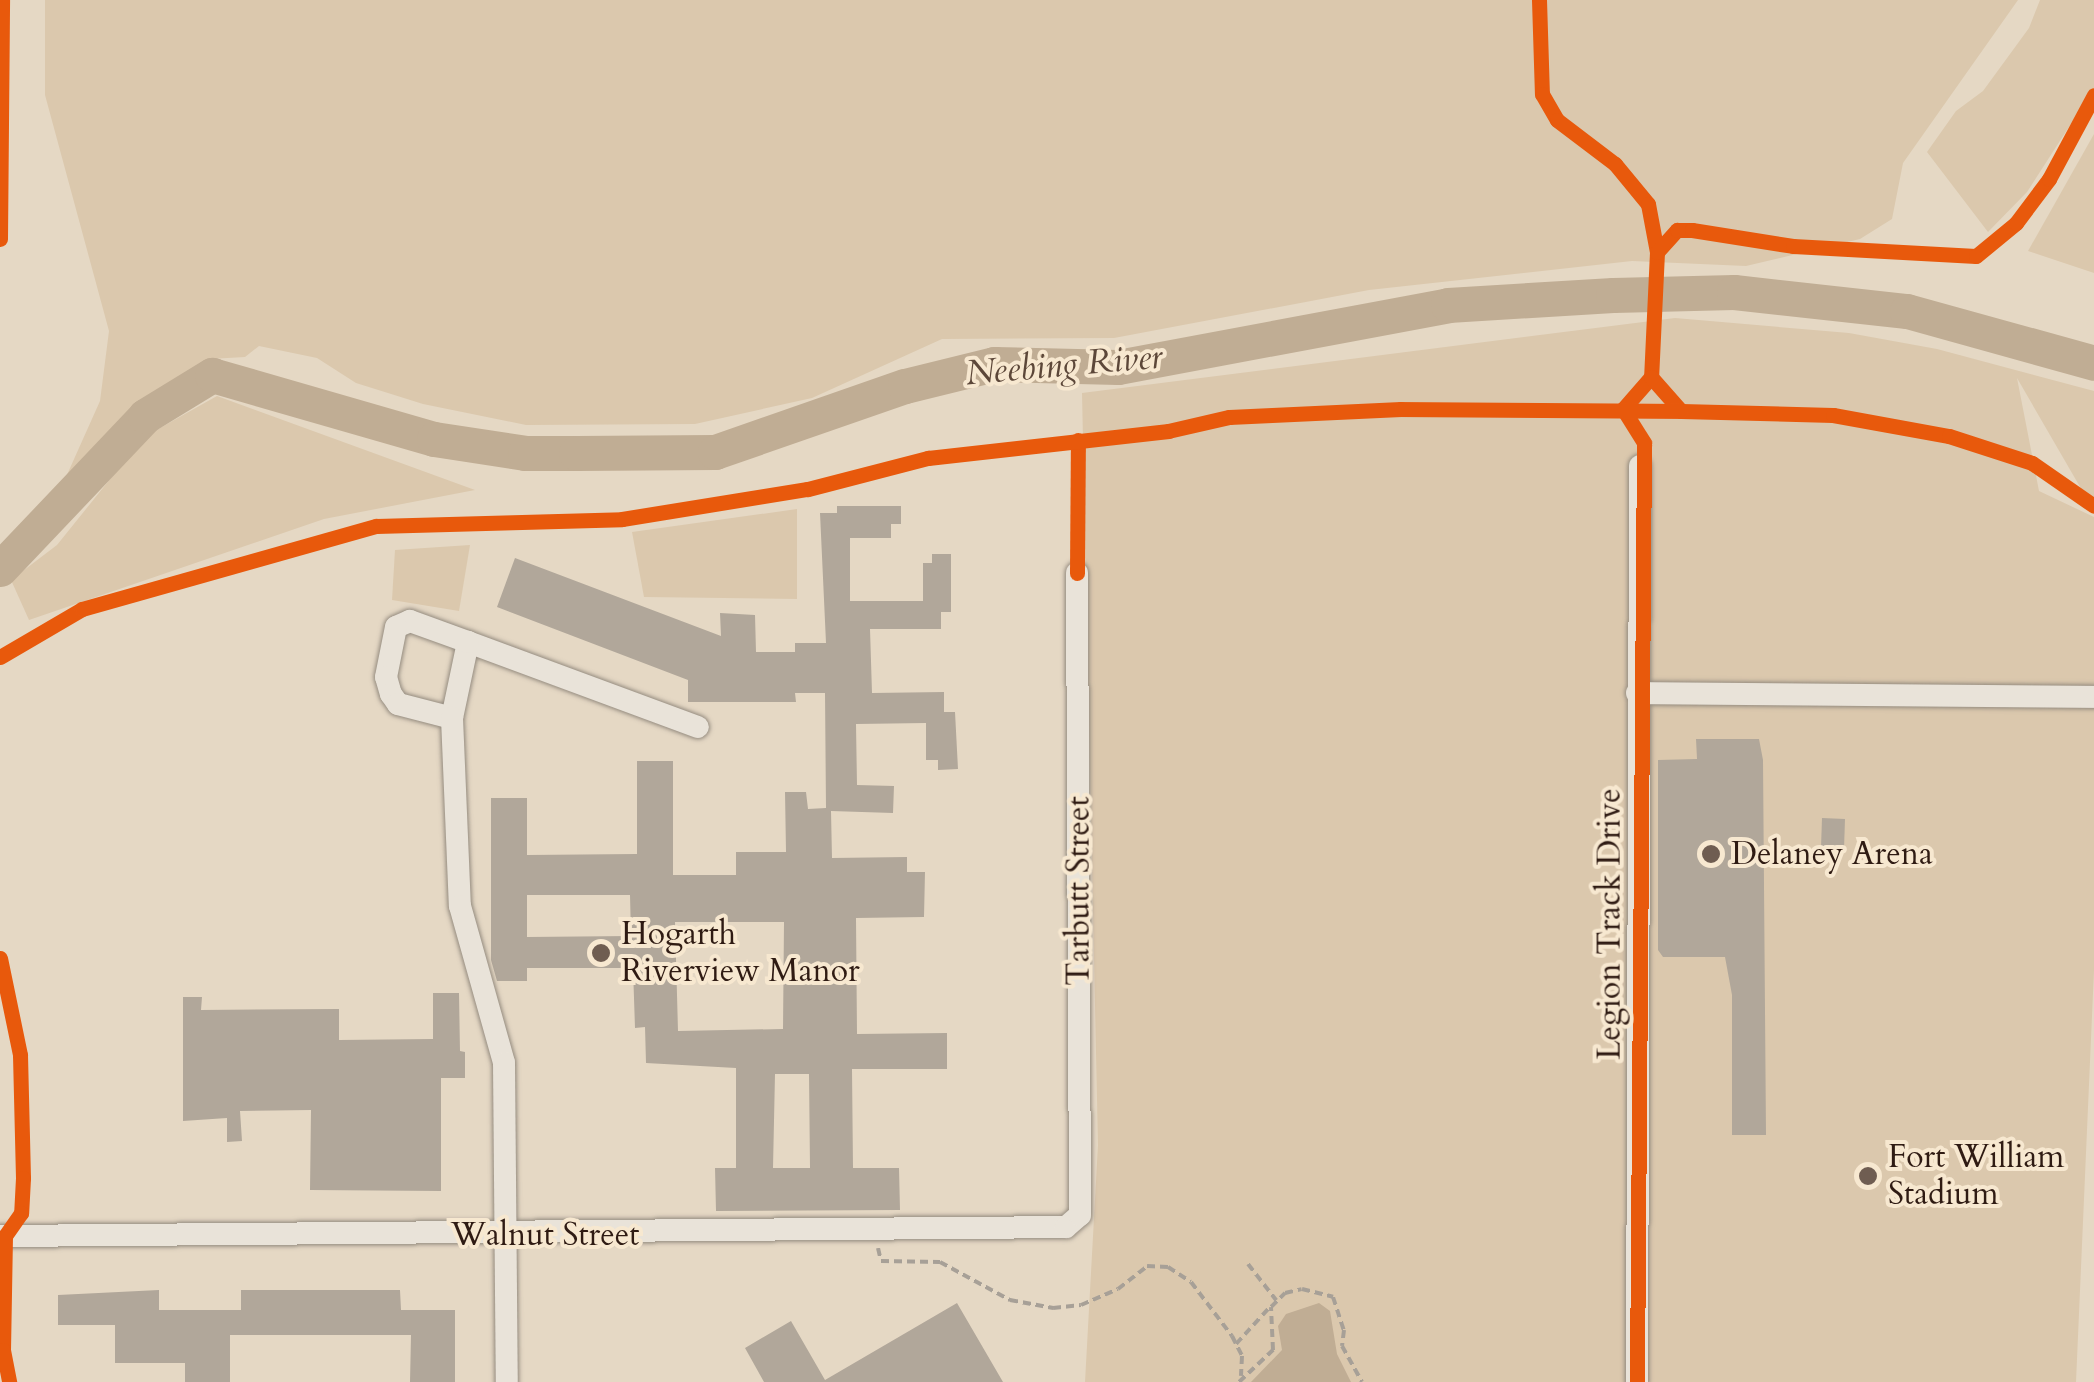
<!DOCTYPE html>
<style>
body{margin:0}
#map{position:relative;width:2094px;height:1382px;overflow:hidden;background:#e5d8c4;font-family:Cardo,serif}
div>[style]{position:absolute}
.green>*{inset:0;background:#dbc8ad}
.water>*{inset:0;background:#c0ad94}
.river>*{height:35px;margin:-17.5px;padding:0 17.5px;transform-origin:17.5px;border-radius:17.5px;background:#c0ad94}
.building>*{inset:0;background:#b1a79a}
.path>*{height:4px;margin-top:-2px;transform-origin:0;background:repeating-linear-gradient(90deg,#a7a097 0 8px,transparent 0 13px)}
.roads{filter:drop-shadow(0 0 2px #958c80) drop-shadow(0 0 2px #958c80)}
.minor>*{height:22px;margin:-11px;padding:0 11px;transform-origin:11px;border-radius:11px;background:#e9e3d9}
.cycleway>*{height:15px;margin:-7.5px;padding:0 7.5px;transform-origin:7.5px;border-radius:7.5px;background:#e8590c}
.dots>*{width:28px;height:28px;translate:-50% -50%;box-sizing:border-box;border:5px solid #f7e8d0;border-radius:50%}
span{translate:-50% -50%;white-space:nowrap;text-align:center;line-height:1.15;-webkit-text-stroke:8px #f7e8d0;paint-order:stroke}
.poi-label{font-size:32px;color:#2f1b13}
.left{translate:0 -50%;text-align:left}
.street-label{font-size:32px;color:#2f1b13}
.water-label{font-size:35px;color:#5c4739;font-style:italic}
</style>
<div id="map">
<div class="green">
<i style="clip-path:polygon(45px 0,2018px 0,1903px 163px,1892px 219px,1860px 239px,1746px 266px,1632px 261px,1369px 290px,1114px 338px,942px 339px,812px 398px,695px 424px,526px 425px,423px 404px,356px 383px,317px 358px,259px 346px,245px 357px,210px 359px,212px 375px,145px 416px,65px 505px,66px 477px,100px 401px,109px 331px,45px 95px)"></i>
<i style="clip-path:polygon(2040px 0,2094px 0,2094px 88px,2027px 192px,1988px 232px,1927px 152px,1956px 111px,1983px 91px,2029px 28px)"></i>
<i style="clip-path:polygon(2094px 134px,2094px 273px,2028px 251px)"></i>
<i style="clip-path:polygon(1675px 318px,1849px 333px,1937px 349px,2094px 391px,2094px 511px,2017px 378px,2039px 491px,2094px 517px,2094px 970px,2076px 1382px,1085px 1382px,1098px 1145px,1082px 393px)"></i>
<i style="clip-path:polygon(217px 396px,475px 490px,324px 519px,29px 620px,11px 580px,57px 545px,144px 437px)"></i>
<i style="clip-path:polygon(797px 509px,797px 599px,644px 597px,632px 532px)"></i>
<i style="clip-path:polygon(470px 545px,459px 611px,392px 600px,395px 550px)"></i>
</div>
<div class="water">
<i style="clip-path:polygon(1319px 1303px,1330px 1311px,1337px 1354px,1351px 1382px,1251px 1382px,1282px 1350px,1278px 1326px,1286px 1314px)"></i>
</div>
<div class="river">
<i style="left:0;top:569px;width:211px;rotate:-46.5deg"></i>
<i style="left:145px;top:416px;width:79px;rotate:-31.5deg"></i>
<i style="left:212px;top:375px;width:231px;rotate:16.1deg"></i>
<i style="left:434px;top:439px;width:92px;rotate:8.7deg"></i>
<i style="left:525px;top:453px;width:51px"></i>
<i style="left:576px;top:453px;width:139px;rotate:-0.4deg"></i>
<i style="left:715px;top:452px;width:201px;rotate:-19.2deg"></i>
<i style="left:905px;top:386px;width:92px;rotate:-13.9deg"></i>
<i style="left:994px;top:364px;width:124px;rotate:1.4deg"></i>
<i style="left:1118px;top:367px;width:336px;rotate:-10.6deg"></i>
<i style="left:1448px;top:305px;width:165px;rotate:-3.5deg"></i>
<i style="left:1613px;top:295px;width:121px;rotate:-1.4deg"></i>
<i style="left:1734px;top:292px;width:174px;rotate:6.3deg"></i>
<i style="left:1907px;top:311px;width:194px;rotate:15.5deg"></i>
</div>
<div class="building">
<i style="clip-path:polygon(evenodd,837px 506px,901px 506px,901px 524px,891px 524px,891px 538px,850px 538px,850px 601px,923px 601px,923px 563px,932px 563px,932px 554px,951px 554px,951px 612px,941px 612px,941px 629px,870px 629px,872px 693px,944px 692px,944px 712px,955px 712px,958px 769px,938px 770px,938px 760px,926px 760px,926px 723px,856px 724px,857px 785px,894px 786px,893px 813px,831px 811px,832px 858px,907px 857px,907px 872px,925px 872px,924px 917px,856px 918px,857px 1034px,947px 1033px,947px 1069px,852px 1069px,853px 1168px,899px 1168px,900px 1210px,716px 1211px,715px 1168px,736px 1168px,736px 1068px,646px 1063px,645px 1027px,635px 1028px,633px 968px,527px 968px,527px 981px,497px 981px,491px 960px,491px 798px,527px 798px,527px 855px,637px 854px,637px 761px,673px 761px,673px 875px,736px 875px,736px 852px,786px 852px,785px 792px,806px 792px,808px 809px,826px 808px,825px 693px,795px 693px,796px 702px,688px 702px,688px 680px,497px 607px,515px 558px,721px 636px,720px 613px,755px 615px,756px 652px,795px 652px,795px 643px,826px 643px,820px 513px,837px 513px,837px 506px,527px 895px,630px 895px,631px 936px,527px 937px,527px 895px,837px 506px,675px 922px,784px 922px,783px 1029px,678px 1031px,675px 922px,837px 506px,775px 1074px,809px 1074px,810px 1168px,773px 1168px,775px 1074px)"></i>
<i style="clip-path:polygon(1696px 739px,1759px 739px,1763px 760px,1766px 1135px,1732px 1135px,1732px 995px,1725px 957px,1663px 957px,1658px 950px,1658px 760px,1697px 759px)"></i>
<i style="clip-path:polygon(1822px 818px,1845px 819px,1844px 849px,1821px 848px)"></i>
<i style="clip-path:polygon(433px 993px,459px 993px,460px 1051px,465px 1052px,465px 1078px,441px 1078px,441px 1191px,310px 1190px,311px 1110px,240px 1111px,242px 1141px,227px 1142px,227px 1118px,183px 1121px,183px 997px,202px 997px,201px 1010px,339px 1009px,339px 1040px,433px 1039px)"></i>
<i style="clip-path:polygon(159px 1290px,159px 1310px,241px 1310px,241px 1290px,400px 1290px,401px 1310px,455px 1310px,455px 1382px,410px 1382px,411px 1335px,230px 1335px,230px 1382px,185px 1382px,185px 1363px,115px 1363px,115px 1325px,58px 1325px,58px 1295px)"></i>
<i style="clip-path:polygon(957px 1303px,1003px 1382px,764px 1382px,745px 1348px,791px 1321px,825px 1380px)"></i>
</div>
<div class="path">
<i style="left:878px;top:1248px;width:13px;rotate:77deg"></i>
<i style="left:881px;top:1261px;width:59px;rotate:1deg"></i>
<i style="left:940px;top:1262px;width:80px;rotate:28.5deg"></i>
<i style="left:1010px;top:1300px;width:44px;rotate:10.5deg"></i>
<i style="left:1053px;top:1308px;width:28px;rotate:-6deg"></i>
<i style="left:1081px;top:1305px;width:40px;rotate:-23.4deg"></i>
<i style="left:1118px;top:1289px;width:37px;rotate:-38deg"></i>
<i style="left:1147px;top:1266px;width:21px;rotate:3deg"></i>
<i style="left:1168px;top:1267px;width:27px;rotate:33deg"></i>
<i style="left:1191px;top:1282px;width:68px;rotate:52.8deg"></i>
<i style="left:1232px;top:1336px;width:22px;rotate:63deg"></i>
<i style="left:1242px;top:1356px;width:20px;rotate:93deg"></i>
<i style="left:1248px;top:1264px;width:46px;rotate:52.1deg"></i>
<i style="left:1236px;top:1344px;width:49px;rotate:-47.5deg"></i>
<i style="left:1239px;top:1382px;width:47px;rotate:-43.3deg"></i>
<i style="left:1273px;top:1350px;width:43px;rotate:-92.7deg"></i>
<i style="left:1271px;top:1307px;width:20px;rotate:-45deg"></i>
<i style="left:1285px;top:1293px;width:17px;rotate:-13deg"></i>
<i style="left:1302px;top:1289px;width:32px;rotate:14deg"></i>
<i style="left:1333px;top:1297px;width:35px;rotate:72deg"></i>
<i style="left:1344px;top:1330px;width:16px;rotate:97deg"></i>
<i style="left:1342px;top:1346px;width:41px;rotate:60.9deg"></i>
</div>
<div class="roads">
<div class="minor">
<i style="left:468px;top:642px;width:245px;rotate:20.3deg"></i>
<i style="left:1637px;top:693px;width:457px;rotate:0.5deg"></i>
<i style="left:452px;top:718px;width:78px;rotate:-78.1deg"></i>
<i style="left:468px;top:642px;width:62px;rotate:-160.1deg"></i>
<i style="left:410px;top:621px;width:15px;rotate:157deg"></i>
<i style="left:396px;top:627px;width:51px;rotate:101.3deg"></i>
<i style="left:386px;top:677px;width:18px;rotate:74deg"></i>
<i style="left:391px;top:694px;width:12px;rotate:55deg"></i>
<i style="left:398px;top:704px;width:56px;rotate:14.5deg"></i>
<i style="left:452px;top:718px;width:188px;rotate:87.6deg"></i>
<i style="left:460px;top:906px;width:163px;rotate:74.3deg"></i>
<i style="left:504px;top:1063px;width:319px;rotate:89.5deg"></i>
<i style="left:0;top:1236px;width:1066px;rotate:-0.48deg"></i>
<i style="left:1066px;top:1227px;width:18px;rotate:-41deg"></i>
<i style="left:1080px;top:1215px;width:642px;rotate:-90.27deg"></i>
<i style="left:1637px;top:1382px;width:916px;rotate:-89.81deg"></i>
</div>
</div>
<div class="cycleway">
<i style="left:1539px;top:0;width:94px;rotate:88.2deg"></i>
<i style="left:1542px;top:94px;width:30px;rotate:60deg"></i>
<i style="left:1557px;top:120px;width:73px;rotate:37.2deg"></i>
<i style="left:1615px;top:164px;width:52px;rotate:50.5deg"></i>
<i style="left:1648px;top:204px;width:49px;rotate:79.4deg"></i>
<i style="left:1657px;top:252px;width:125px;rotate:92.7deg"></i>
<i style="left:1651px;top:377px;width:43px;rotate:131.2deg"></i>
<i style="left:0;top:239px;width:239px;rotate:-89.5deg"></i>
<i style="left:1657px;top:252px;width:30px;rotate:-48deg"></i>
<i style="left:1677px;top:230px;width:15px"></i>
<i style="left:1692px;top:230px;width:102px;rotate:9deg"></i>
<i style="left:1793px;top:246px;width:183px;rotate:3.1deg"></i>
<i style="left:1976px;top:256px;width:52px;rotate:-39.5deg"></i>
<i style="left:2016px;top:223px;width:55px;rotate:-53.1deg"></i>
<i style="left:2049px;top:179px;width:95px;rotate:-61.8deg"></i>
<i style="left:1651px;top:377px;width:45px;rotate:48.6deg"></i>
<i style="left:1681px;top:411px;width:152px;rotate:1.5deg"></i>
<i style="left:1833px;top:415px;width:118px;rotate:10.3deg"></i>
<i style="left:1949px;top:436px;width:87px;rotate:18deg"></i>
<i style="left:2032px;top:463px;width:75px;rotate:34.7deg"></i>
<i style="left:1623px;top:409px;width:40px;rotate:58deg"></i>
<i style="left:1644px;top:443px;width:939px;rotate:90.43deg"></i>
<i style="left:1077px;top:573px;width:133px;rotate:-89.6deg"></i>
<i style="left:0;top:657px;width:95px;rotate:-30.3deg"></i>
<i style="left:82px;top:609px;width:305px;rotate:-15.8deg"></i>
<i style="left:376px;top:526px;width:246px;rotate:-1.6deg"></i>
<i style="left:622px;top:519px;width:188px;rotate:-9.2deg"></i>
<i style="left:808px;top:489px;width:124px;rotate:-14.5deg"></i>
<i style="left:928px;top:458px;width:242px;rotate:-6.4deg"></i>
<i style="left:1168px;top:431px;width:63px;rotate:-12.9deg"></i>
<i style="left:1229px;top:417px;width:172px;rotate:-2.7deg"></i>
<i style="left:1401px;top:409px;width:280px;rotate:0.4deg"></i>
<i style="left:0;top:958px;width:99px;rotate:78.3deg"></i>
<i style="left:20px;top:1055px;width:123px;rotate:88.6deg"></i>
<i style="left:23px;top:1178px;width:35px;rotate:93deg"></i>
<i style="left:21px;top:1213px;width:28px;rotate:125deg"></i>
<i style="left:5px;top:1236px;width:114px;rotate:91deg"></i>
<i style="left:3px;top:1350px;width:33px;rotate:79deg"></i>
</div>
<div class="dots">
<i style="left:1711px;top:854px;background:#6f5d51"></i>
<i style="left:601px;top:953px;background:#6f5d51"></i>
<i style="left:1868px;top:1176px;background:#6f5d51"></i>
</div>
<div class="poi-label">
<span class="left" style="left:1731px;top:854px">Delaney Arena</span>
<span class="left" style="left:621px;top:953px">Hogarth<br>Riverview Manor</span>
<span class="left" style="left:1888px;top:1176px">Fort William<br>Stadium</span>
</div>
<div class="street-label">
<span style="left:1079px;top:891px;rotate:-90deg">Tarbutt Street</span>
<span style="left:1610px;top:924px;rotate:-90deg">Legion Track Drive</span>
<span style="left:545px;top:1235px">Walnut Street</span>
</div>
<div class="water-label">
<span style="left:1064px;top:365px;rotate:-5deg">Neebing River</span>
</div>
</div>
